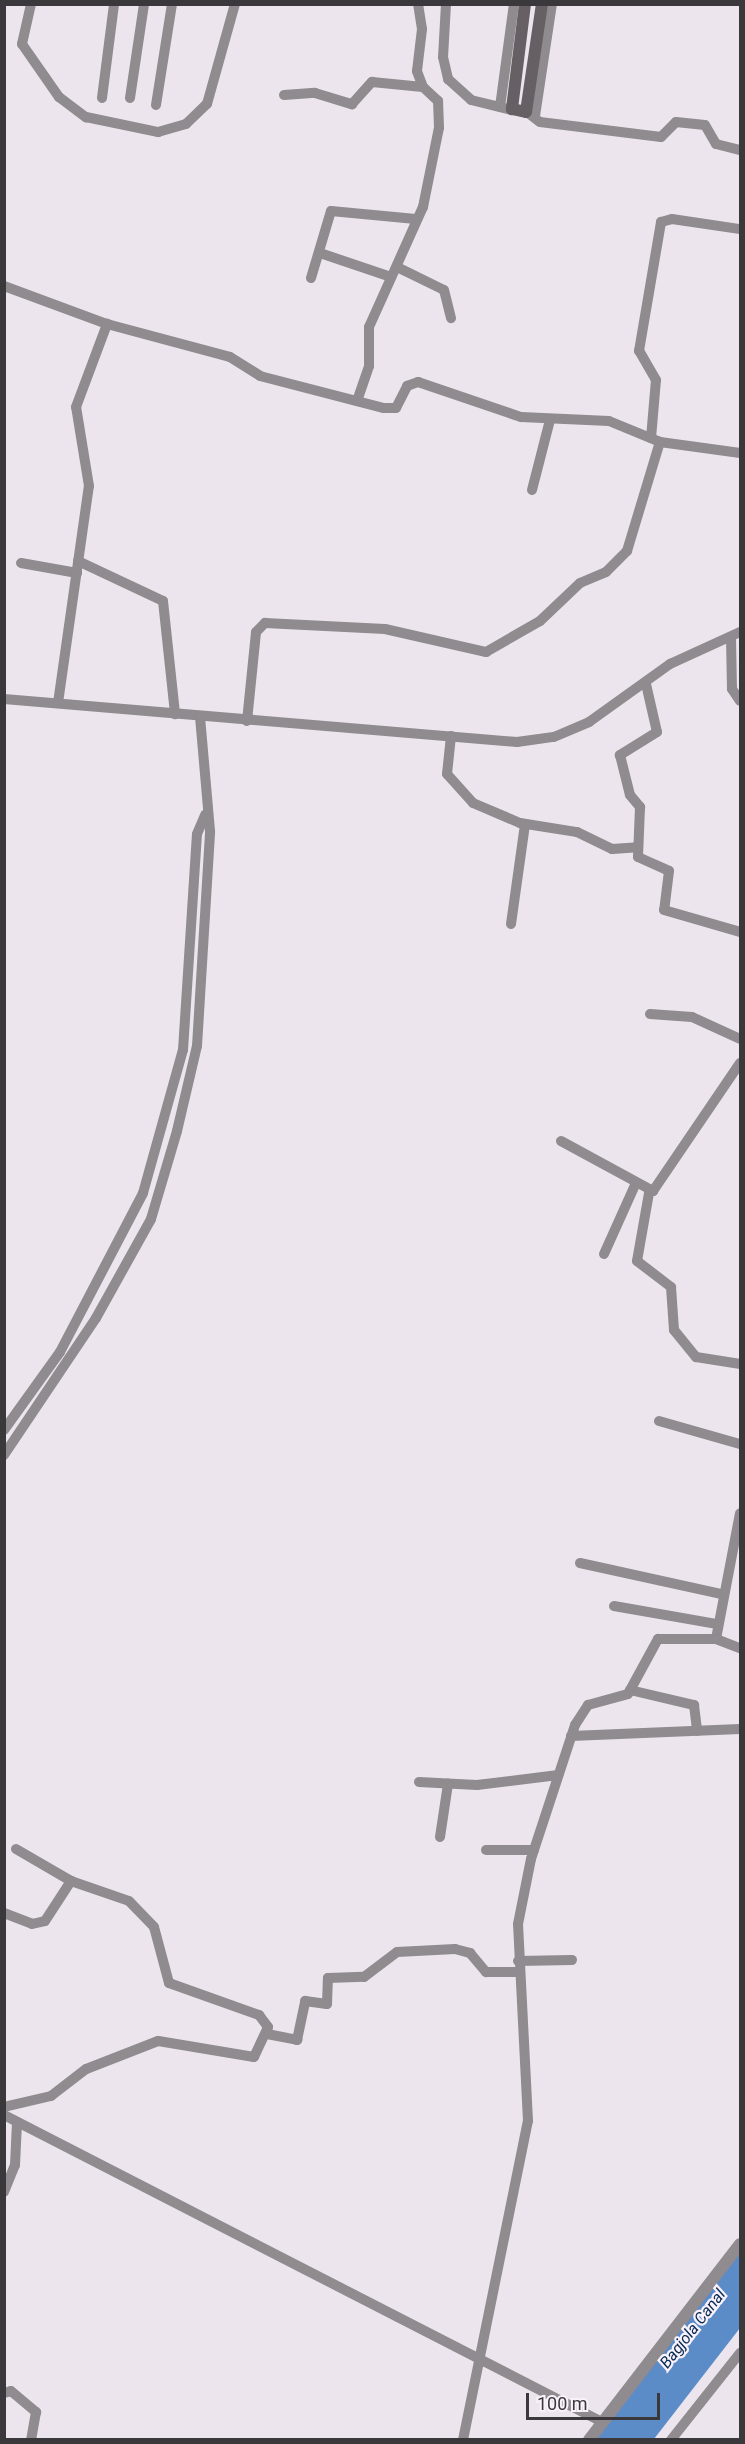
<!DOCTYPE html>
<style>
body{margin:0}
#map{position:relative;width:745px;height:2444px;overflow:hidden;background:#ece5ee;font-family:Roboto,sans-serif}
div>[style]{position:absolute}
.water>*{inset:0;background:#5b8cc8}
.minor>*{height:10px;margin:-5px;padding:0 5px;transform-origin:5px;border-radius:5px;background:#8f8b8e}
.tertiary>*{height:12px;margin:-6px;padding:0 6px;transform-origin:6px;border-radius:6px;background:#8f8b8e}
.secondary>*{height:12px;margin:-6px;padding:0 6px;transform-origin:6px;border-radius:6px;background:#665f63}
span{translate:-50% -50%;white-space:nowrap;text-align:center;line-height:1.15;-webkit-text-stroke:4.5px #f9f2fc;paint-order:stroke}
.water-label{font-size:16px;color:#082b52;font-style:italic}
.frame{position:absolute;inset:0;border:6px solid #3b383c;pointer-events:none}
.scale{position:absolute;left:526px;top:2393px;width:134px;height:27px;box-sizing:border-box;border:3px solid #3b383c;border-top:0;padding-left:8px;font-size:18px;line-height:21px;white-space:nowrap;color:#3b383c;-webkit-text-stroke:4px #f9f2fc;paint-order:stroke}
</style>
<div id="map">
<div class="water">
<i style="clip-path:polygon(740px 2244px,740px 2328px,654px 2439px,588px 2440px)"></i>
</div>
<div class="minor">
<i style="left:31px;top:4px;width:41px;rotate:102.7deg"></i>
<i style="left:22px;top:44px;width:65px;rotate:55.1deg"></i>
<i style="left:59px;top:97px;width:34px;rotate:37deg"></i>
<i style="left:86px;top:117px;width:74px;rotate:11.8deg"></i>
<i style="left:158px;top:132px;width:29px;rotate:-16deg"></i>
<i style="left:186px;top:124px;width:29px;rotate:-44deg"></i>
<i style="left:207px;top:104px;width:104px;rotate:-74.4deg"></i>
<i style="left:446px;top:4px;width:53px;rotate:93.2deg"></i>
<i style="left:443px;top:57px;width:23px;rotate:77deg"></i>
<i style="left:448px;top:79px;width:31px;rotate:42deg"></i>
<i style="left:471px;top:100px;width:42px;rotate:13.7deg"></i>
<i style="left:284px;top:95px;width:31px;rotate:-4deg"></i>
<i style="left:315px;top:93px;width:39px;rotate:17deg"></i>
<i style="left:352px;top:104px;width:30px;rotate:-48deg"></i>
<i style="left:372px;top:82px;width:51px;rotate:5.6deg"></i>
<i style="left:102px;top:98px;width:95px;rotate:-82.7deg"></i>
<i style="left:130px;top:98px;width:95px;rotate:-81.5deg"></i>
<i style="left:156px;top:105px;width:102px;rotate:-81deg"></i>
<i style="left:500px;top:107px;width:104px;rotate:-82.3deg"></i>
<i style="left:527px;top:112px;width:16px;rotate:38deg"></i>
<i style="left:540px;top:122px;width:122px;rotate:7.1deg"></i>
<i style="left:661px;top:137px;width:21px;rotate:-45deg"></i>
<i style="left:676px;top:122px;width:29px;rotate:6deg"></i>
<i style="left:705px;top:125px;width:22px;rotate:60deg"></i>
<i style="left:716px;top:144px;width:25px;rotate:14deg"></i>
<i style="left:535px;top:116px;width:113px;rotate:-81.4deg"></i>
<i style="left:320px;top:253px;width:75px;rotate:18.7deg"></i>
<i style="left:397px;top:267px;width:52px;rotate:26.1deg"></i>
<i style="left:444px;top:290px;width:29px;rotate:76deg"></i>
<i style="left:311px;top:278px;width:70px;rotate:-73.4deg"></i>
<i style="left:331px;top:211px;width:85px;rotate:5.4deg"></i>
<i style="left:4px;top:286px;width:110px;rotate:20.3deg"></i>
<i style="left:107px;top:324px;width:127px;rotate:15deg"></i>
<i style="left:230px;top:357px;width:36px;rotate:32deg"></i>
<i style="left:260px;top:376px;width:128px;rotate:14.5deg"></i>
<i style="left:384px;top:408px;width:12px"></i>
<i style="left:396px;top:408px;width:25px;rotate:-63deg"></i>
<i style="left:407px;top:386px;width:12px;rotate:-20deg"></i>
<i style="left:418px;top:382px;width:109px;rotate:18.8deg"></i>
<i style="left:521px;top:417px;width:88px;rotate:2.6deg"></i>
<i style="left:609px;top:421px;width:55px;rotate:22.4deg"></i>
<i style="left:660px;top:442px;width:81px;rotate:7.8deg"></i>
<i style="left:357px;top:401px;width:37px;rotate:-71deg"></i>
<i style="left:369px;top:366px;width:39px;rotate:-90deg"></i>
<i style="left:369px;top:327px;width:132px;rotate:-65.8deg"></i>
<i style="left:423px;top:207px;width:81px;rotate:-78.6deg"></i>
<i style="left:439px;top:128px;width:27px;rotate:-92deg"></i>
<i style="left:438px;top:101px;width:21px;rotate:-137deg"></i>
<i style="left:423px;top:87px;width:17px;rotate:-111deg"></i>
<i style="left:417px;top:71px;width:42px;rotate:-83.2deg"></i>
<i style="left:422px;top:29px;width:25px;rotate:-99deg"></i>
<i style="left:651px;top:438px;width:58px;rotate:-85.1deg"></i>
<i style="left:656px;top:380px;width:34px;rotate:-120deg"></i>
<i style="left:639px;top:351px;width:131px;rotate:-80.3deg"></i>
<i style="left:661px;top:222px;width:11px;rotate:-15deg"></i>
<i style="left:672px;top:219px;width:69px;rotate:8.4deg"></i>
<i style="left:532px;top:490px;width:72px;rotate:-75.6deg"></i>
<i style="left:78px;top:561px;width:94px;rotate:25.2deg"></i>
<i style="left:163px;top:601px;width:114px;rotate:83.9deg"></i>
<i style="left:21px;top:563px;width:57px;rotate:10.1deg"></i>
<i style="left:731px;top:638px;width:51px;rotate:88.9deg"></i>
<i style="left:732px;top:689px;width:14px;rotate:56deg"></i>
<i style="left:646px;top:684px;width:49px;rotate:77.1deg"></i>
<i style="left:657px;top:732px;width:44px;rotate:148.1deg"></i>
<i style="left:620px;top:755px;width:41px;rotate:76deg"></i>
<i style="left:630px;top:795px;width:16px;rotate:50deg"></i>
<i style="left:640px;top:807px;width:50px;rotate:92.3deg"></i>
<i style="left:638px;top:857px;width:34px;rotate:24deg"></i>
<i style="left:669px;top:871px;width:39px;rotate:97deg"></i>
<i style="left:664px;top:910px;width:79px;rotate:16.1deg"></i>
<i style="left:4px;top:699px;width:515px;rotate:4.79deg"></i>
<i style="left:517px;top:742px;width:37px;rotate:-8deg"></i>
<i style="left:554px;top:737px;width:38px;rotate:-23deg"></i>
<i style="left:589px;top:722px;width:100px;rotate:-35.6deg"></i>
<i style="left:670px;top:664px;width:77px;rotate:-24.6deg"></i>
<i style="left:58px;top:703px;width:219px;rotate:-81.9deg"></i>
<i style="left:89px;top:486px;width:80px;rotate:-99.3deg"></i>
<i style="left:76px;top:407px;width:89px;rotate:-69.5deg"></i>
<i style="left:247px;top:721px;width:89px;rotate:-84.2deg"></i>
<i style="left:256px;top:632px;width:13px;rotate:-45deg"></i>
<i style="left:265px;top:623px;width:120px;rotate:2.9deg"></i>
<i style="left:385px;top:629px;width:104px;rotate:12.8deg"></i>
<i style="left:486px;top:652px;width:62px;rotate:-29.9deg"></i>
<i style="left:540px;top:621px;width:55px;rotate:-43.5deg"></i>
<i style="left:580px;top:583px;width:28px;rotate:-23deg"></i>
<i style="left:606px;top:572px;width:30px;rotate:-45deg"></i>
<i style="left:627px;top:551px;width:114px;rotate:-73.2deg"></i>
<i style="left:451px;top:736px;width:38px;rotate:96deg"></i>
<i style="left:447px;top:774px;width:39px;rotate:48deg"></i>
<i style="left:473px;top:803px;width:51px;rotate:23.1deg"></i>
<i style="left:520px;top:823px;width:58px;rotate:9deg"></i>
<i style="left:577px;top:832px;width:39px;rotate:26deg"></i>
<i style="left:612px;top:849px;width:26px;rotate:-4deg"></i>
<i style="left:511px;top:924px;width:101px;rotate:-82deg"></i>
<i style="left:650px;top:1014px;width:42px;rotate:4.1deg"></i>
<i style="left:692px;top:1017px;width:53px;rotate:24.6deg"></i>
<i style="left:561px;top:1141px;width:105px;rotate:28.5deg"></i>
<i style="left:653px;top:1191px;width:155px;rotate:-55.8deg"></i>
<i style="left:649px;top:1193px;width:69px;rotate:100deg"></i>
<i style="left:637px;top:1261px;width:43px;rotate:37.4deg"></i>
<i style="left:671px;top:1287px;width:43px;rotate:86deg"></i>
<i style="left:674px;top:1330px;width:35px;rotate:51deg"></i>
<i style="left:696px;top:1357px;width:45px;rotate:9deg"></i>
<i style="left:604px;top:1254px;width:76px;rotate:-65.8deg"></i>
<i style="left:659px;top:1421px;width:84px;rotate:15.9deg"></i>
<i style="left:4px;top:1430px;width:96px;rotate:-54.3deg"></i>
<i style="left:60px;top:1352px;width:179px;rotate:-62.4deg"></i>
<i style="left:143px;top:1193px;width:148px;rotate:-74.4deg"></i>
<i style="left:183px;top:1050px;width:216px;rotate:-86.3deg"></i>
<i style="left:197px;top:834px;width:21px;rotate:-67deg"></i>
<i style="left:4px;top:1455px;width:165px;rotate:-56.1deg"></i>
<i style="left:96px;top:1318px;width:113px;rotate:-60.9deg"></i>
<i style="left:151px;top:1219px;width:92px;rotate:-73.5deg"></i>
<i style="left:177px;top:1131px;width:87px;rotate:-76.8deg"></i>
<i style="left:197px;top:1046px;width:215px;rotate:-86.5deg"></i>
<i style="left:210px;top:831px;width:114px;rotate:-95deg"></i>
<i style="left:580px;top:1563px;width:144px;rotate:12.4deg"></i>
<i style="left:614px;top:1606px;width:105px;rotate:9.9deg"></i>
<i style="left:716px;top:1639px;width:128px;rotate:-79.2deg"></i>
<i style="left:630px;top:1690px;width:66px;rotate:13.2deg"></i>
<i style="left:694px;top:1705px;width:26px;rotate:83deg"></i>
<i style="left:571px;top:1736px;width:169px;rotate:-2.4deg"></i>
<i style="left:419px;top:1782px;width:58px;rotate:3deg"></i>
<i style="left:477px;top:1785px;width:82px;rotate:-7deg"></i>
<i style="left:440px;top:1837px;width:54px;rotate:-81.4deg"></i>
<i style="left:16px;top:1849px;width:64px;rotate:30.2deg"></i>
<i style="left:486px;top:1850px;width:48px"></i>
<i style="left:4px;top:1913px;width:30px;rotate:21deg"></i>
<i style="left:32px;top:1924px;width:13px;rotate:-13deg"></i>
<i style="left:45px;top:1921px;width:48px;rotate:-57deg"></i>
<i style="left:71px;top:1881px;width:61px;rotate:19deg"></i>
<i style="left:129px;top:1901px;width:36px;rotate:46deg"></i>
<i style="left:154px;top:1927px;width:58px;rotate:75deg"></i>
<i style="left:169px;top:1983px;width:96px;rotate:19.6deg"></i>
<i style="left:259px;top:2015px;width:15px;rotate:53deg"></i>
<i style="left:268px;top:2027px;width:33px;rotate:115deg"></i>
<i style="left:254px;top:2057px;width:97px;rotate:-170.5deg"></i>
<i style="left:158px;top:2041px;width:77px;rotate:158.7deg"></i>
<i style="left:86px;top:2069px;width:44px;rotate:142.4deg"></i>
<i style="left:51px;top:2096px;width:48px;rotate:166.8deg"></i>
<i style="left:518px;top:1961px;width:54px;rotate:-1.1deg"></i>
<i style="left:267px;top:2034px;width:31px;rotate:11deg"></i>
<i style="left:297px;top:2040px;width:40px;rotate:-78deg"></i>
<i style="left:305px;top:2001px;width:22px;rotate:8deg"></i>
<i style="left:327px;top:2004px;width:26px;rotate:-88deg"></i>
<i style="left:328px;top:1978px;width:36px;rotate:-2deg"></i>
<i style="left:364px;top:1977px;width:41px;rotate:-37.1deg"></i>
<i style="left:397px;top:1952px;width:58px;rotate:-3deg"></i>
<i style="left:455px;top:1949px;width:16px;rotate:15deg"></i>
<i style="left:470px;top:1953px;width:25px;rotate:50deg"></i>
<i style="left:486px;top:1972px;width:32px"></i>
<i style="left:4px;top:2115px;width:672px;rotate:27.17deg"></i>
<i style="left:4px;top:2192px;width:29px;rotate:-68deg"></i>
<i style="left:15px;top:2165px;width:43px;rotate:-87.3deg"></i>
<i style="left:4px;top:2393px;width:7px;rotate:-16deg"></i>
<i style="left:11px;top:2391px;width:33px;rotate:40deg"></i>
<i style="left:36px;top:2412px;width:28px;rotate:100deg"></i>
<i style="left:463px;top:2440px;width:326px;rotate:-78.5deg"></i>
<i style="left:528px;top:2121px;width:197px;rotate:-92.9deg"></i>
<i style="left:518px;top:1924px;width:66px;rotate:-78.7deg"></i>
<i style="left:531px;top:1859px;width:141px;rotate:-71.8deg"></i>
<i style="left:575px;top:1725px;width:24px;rotate:-57deg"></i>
<i style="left:588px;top:1705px;width:41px;rotate:-15.4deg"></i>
<i style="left:628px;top:1694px;width:63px;rotate:-61.4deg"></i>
<i style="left:658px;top:1639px;width:58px"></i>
<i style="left:716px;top:1639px;width:26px;rotate:21deg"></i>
<i style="left:671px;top:2440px;width:111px;rotate:-51.6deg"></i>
</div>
<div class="tertiary">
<i style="left:589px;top:2440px;width:247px;rotate:-52.4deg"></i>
</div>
<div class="secondary">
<i style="left:525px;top:4px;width:106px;rotate:97.1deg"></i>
<i style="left:512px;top:109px;width:14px;rotate:12deg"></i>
<i style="left:526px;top:112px;width:109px;rotate:-81.6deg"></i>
</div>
<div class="water-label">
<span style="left:693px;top:2329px;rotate:-52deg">Bagjola Canal</span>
</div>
<div class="frame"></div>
<div class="scale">100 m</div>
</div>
